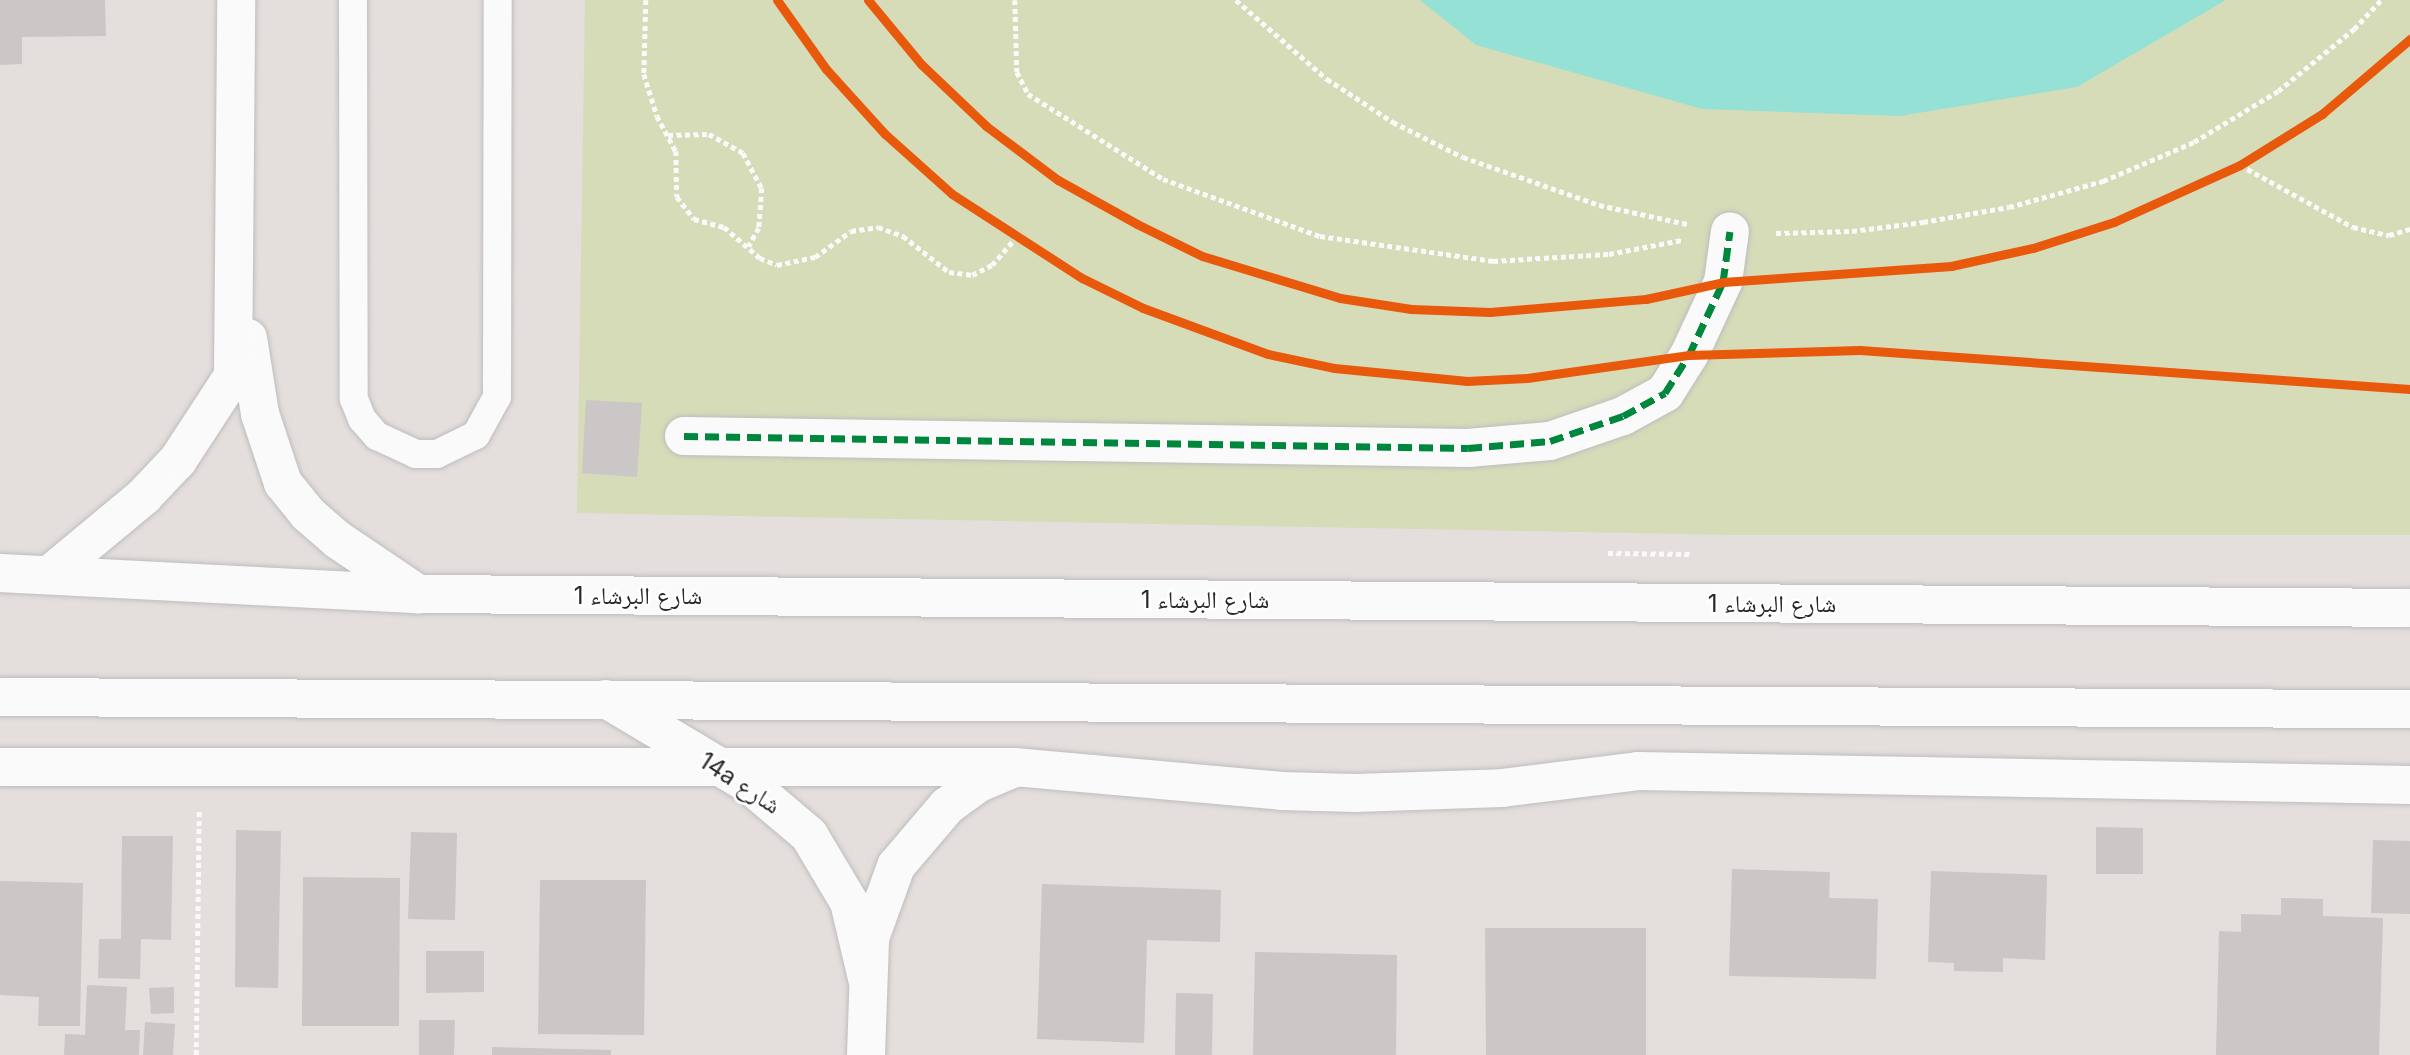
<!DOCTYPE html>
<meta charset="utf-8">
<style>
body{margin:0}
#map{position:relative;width:2410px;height:1055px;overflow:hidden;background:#e4dedc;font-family:Inter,"Noto Naskh Arabic",sans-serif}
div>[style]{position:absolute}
.green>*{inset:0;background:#d6dcb8}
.water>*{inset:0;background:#96e1d5}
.building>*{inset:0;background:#cbc7c6}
.path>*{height:4.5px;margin-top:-2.25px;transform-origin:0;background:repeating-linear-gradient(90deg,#fbfafa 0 5px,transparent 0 8.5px)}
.roads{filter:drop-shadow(0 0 2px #bebdbe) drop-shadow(0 0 2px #bebdbe)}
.service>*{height:28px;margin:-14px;padding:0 14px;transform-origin:14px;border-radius:14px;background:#fbfafa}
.pedestrian>*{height:38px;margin:-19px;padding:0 19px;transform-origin:19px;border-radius:19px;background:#fbfafa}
.minor>*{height:38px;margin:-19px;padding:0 19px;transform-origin:19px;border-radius:19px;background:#fbfafa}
.tertiary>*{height:38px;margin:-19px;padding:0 19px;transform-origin:19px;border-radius:19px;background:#fbfafa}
.quiet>*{height:7px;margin-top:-3.5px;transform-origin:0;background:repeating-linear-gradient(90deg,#00873e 0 14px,transparent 0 21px)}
.cycleway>*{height:9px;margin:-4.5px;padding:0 4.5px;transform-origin:4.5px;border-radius:4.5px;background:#e8590c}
span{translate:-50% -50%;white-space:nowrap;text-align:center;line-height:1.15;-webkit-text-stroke:5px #fff;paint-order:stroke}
.street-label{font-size:24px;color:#272727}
</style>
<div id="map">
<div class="green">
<i style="clip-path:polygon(585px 0,2410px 0,2410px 535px,1736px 535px,577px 513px)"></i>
</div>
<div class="water">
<i style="clip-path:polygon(1420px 0,2226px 0,2077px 87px,1900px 116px,1702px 109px,1476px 45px)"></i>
</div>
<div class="building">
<i style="clip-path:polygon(0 0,105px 0,106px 36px,22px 37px,22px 64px,0 65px)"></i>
<i style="clip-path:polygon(586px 400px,642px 403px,637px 477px,582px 473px)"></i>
<i style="clip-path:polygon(2096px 827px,2143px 828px,2143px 874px,2096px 874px)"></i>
<i style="clip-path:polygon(236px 830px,281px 831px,278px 988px,235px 987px)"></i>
<i style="clip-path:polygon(411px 832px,457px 833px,455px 920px,408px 919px)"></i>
<i style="clip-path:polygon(122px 836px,173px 836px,171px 940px,141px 939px,140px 979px,98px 978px,99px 939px,121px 939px)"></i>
<i style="clip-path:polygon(2373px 840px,2410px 841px,2410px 914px,2371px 913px)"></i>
<i style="clip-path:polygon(1732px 869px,1830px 872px,1829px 898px,1878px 899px,1876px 979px,1729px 976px)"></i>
<i style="clip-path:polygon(1931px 871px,2047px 875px,2045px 960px,2003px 958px,2003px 972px,1954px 971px,1954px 963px,1928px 962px)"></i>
<i style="clip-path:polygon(303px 877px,400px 878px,399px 1026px,302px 1026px)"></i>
<i style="clip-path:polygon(540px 880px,646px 880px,644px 1035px,538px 1034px)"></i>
<i style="clip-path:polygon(0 881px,83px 883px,80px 1026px,38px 1026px,39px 997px,0 995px)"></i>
<i style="clip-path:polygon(1042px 884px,1221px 890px,1220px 942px,1147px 940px,1144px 1043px,1037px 1039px)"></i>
<i style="clip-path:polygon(2281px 898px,2323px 899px,2323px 916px,2383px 918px,2379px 1055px,2216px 1055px,2219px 931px,2241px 932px,2241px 914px,2281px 915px)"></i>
<i style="clip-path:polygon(1485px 928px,1646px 928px,1646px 1055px,1486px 1055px)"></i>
<i style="clip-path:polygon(426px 951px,484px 951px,484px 992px,426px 993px)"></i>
<i style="clip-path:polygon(1255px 952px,1397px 955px,1396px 1055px,1253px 1055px)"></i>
<i style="clip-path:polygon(87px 985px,127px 987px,125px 1030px,140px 1030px,139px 1055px,64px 1055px,65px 1034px,85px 1035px)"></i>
<i style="clip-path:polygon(174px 987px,174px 1013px,151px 1014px,149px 988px)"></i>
<i style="clip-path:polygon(1176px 993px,1213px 994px,1212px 1055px,1175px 1055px)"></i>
<i style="clip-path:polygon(419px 1020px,455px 1020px,454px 1055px,419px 1055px)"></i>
<i style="clip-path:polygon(145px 1022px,175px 1024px,173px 1055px,143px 1055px)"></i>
<i style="clip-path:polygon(492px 1047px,611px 1050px,611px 1055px,492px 1055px)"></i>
</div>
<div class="path">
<i style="left:646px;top:0;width:74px;rotate:91.5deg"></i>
<i style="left:644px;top:74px;width:44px;rotate:72.8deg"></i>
<i style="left:657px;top:116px;width:40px;rotate:62deg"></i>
<i style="left:676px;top:151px;width:46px;rotate:88.8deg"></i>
<i style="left:677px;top:197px;width:28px;rotate:52deg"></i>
<i style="left:694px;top:219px;width:31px;rotate:15deg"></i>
<i style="left:724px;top:227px;width:48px;rotate:40.7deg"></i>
<i style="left:760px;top:258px;width:18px;rotate:22deg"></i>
<i style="left:777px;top:265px;width:39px;rotate:-12deg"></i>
<i style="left:815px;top:257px;width:44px;rotate:-35.8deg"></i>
<i style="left:851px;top:231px;width:27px;rotate:-8deg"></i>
<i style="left:878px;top:227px;width:27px;rotate:20deg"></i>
<i style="left:903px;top:236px;width:58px;rotate:38deg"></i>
<i style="left:949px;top:272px;width:23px;rotate:7deg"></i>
<i style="left:972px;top:275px;width:22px;rotate:-27deg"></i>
<i style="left:992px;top:265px;width:37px;rotate:-49deg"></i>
<i style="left:1015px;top:0;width:72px;rotate:88.4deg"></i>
<i style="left:1017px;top:72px;width:25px;rotate:63deg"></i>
<i style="left:1028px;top:94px;width:160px;rotate:32.2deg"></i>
<i style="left:1163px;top:179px;width:167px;rotate:20deg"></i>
<i style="left:1320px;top:236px;width:175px;rotate:8.2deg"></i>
<i style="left:1493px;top:261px;width:116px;rotate:-3.5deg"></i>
<i style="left:1609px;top:254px;width:74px;rotate:-10.9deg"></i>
<i style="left:1236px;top:0;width:121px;rotate:41deg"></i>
<i style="left:1327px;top:79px;width:79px;rotate:33.1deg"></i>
<i style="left:1393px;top:122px;width:78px;rotate:26.6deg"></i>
<i style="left:1463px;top:157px;width:144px;rotate:19.4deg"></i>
<i style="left:1599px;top:205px;width:90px;rotate:12.2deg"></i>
<i style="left:2404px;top:45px;width:6px;rotate:-9deg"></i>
<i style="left:668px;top:135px;width:41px;rotate:-1.4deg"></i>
<i style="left:709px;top:134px;width:39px;rotate:29deg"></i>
<i style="left:743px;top:153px;width:40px;rotate:62deg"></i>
<i style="left:762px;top:188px;width:40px;rotate:94.3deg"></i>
<i style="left:759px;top:228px;width:21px;rotate:119deg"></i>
<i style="left:2240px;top:165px;width:129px;rotate:28.8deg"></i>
<i style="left:2353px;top:227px;width:37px;rotate:13deg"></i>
<i style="left:2389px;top:235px;width:22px;rotate:-16deg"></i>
<i style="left:1776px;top:233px;width:76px;rotate:-1.5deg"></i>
<i style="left:1852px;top:231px;width:72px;rotate:-7.2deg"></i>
<i style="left:1923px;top:222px;width:87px;rotate:-9.9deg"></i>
<i style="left:2009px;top:207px;width:98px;rotate:-15.5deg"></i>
<i style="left:2103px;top:181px;width:99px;rotate:-23.2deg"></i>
<i style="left:2194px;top:142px;width:98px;rotate:-31.3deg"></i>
<i style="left:2278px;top:91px;width:98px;rotate:-39.2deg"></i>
<i style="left:2354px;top:29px;width:40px;rotate:-47deg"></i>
<i style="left:1608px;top:553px;width:83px;rotate:0.7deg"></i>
<i style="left:196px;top:1055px;width:244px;rotate:-89.3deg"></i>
</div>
<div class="roads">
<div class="service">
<i style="left:353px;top:0;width:399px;rotate:89.9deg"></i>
<i style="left:354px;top:399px;width:22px;rotate:68deg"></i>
<i style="left:362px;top:419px;width:23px;rotate:49deg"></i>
<i style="left:377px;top:436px;width:43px;rotate:24.8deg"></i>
<i style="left:416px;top:454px;width:21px"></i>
<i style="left:437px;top:454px;width:43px;rotate:-26deg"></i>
<i style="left:476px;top:435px;width:43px;rotate:-61.1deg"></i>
<i style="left:497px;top:397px;width:397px;rotate:-89.9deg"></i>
</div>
<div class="pedestrian">
<i style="left:684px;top:436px;width:784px;rotate:0.88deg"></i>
<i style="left:1468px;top:448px;width:82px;rotate:-4.9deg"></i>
<i style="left:1550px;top:441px;width:77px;rotate:-18.9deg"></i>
<i style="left:1623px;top:416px;width:48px;rotate:-28.7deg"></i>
<i style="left:1665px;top:393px;width:45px;rotate:-57.7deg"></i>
<i style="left:1689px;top:355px;width:81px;rotate:-65deg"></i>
<i style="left:1723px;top:282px;width:51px;rotate:-82.2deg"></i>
</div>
<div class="minor">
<i style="left:248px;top:338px;width:77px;rotate:81deg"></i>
<i style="left:260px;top:414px;width:73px;rotate:71.6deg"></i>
<i style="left:283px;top:483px;width:40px;rotate:51deg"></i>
<i style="left:308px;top:514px;width:40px;rotate:41deg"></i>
<i style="left:338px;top:540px;width:97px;rotate:34deg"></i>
<i style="left:49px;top:575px;width:124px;rotate:-39.7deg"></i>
<i style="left:144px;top:496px;width:50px;rotate:-46.6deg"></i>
<i style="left:178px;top:460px;width:100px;rotate:-56.8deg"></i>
<i style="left:233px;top:376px;width:376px;rotate:-89.5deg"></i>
<i style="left:606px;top:699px;width:168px;rotate:30.8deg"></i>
<i style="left:750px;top:785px;width:77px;rotate:40.3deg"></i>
<i style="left:809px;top:835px;width:78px;rotate:59.2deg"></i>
<i style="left:849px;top:902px;width:78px;rotate:76.7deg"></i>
<i style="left:0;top:767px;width:1014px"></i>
<i style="left:1014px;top:767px;width:269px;rotate:5.1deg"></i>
<i style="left:1282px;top:791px;width:73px;rotate:1.6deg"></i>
<i style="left:1355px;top:793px;width:147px;rotate:-1.9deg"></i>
<i style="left:1502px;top:788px;width:137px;rotate:-7.1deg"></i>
<i style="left:1638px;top:771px;width:772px;rotate:1.04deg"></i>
<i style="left:866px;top:1055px;width:117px;rotate:-88deg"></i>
<i style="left:870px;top:938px;width:77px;rotate:-70.1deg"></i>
<i style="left:896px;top:866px;width:79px;rotate:-49.6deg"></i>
<i style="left:947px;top:806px;width:39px;rotate:-36deg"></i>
<i style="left:979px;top:783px;width:36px;rotate:-23deg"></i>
</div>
<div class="tertiary">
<i style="left:0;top:573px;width:419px;rotate:2.9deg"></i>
<i style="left:418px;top:594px;width:1992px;rotate:0.4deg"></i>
<i style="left:0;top:697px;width:2410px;rotate:0.29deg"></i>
</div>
</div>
<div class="quiet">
<i style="left:684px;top:436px;width:784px;rotate:0.88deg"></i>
<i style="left:1468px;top:448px;width:82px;rotate:-4.9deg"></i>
<i style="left:1550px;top:441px;width:77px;rotate:-18.9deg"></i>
<i style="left:1623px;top:416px;width:48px;rotate:-28.7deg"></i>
<i style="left:1665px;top:393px;width:45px;rotate:-57.7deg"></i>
<i style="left:1689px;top:355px;width:81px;rotate:-65deg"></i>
<i style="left:1723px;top:282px;width:51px;rotate:-82.2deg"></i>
</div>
<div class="cycleway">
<i style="left:777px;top:0;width:85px;rotate:54.6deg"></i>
<i style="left:826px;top:69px;width:88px;rotate:47.8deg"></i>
<i style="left:885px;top:134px;width:90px;rotate:41.8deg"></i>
<i style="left:952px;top:194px;width:155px;rotate:32.9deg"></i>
<i style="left:1082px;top:278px;width:68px;rotate:26.2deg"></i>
<i style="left:1143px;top:308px;width:133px;rotate:20.2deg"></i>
<i style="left:1268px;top:354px;width:67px;rotate:12deg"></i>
<i style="left:1334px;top:368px;width:134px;rotate:5.6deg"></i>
<i style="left:1467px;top:381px;width:60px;rotate:-2.9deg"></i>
<i style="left:1527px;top:378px;width:164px;rotate:-8.1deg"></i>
<i style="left:1689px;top:355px;width:171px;rotate:-1.7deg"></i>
<i style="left:1860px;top:350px;width:551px;rotate:4.06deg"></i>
<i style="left:868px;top:0;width:83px;rotate:50.4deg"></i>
<i style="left:921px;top:64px;width:90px;rotate:43.6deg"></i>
<i style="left:986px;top:126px;width:90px;rotate:36.9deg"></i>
<i style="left:1058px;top:180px;width:90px;rotate:29.1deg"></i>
<i style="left:1137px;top:224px;width:72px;rotate:26.2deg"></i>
<i style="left:1202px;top:256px;width:144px;rotate:16.9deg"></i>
<i style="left:1340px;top:298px;width:72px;rotate:8.8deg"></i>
<i style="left:1411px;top:309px;width:79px;rotate:2.2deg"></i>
<i style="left:1490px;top:312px;width:157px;rotate:-4.8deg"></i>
<i style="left:1646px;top:299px;width:79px;rotate:-12.4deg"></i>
<i style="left:1723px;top:282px;width:229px;rotate:-4deg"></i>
<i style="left:1951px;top:266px;width:84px;rotate:-12.4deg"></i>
<i style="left:2033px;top:248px;width:85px;rotate:-17.8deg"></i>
<i style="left:2114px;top:222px;width:138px;rotate:-24.3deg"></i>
<i style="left:2240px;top:165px;width:97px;rotate:-31.9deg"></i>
<i style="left:2322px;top:114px;width:116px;rotate:-40.4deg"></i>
</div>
<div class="street-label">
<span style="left:638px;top:596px">شارع البرشاء 1</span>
<span style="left:1205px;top:600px">شارع البرشاء 1</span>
<span style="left:1772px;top:604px">شارع البرشاء 1</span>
<span style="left:740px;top:783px;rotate:33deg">14a شارع</span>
</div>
</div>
